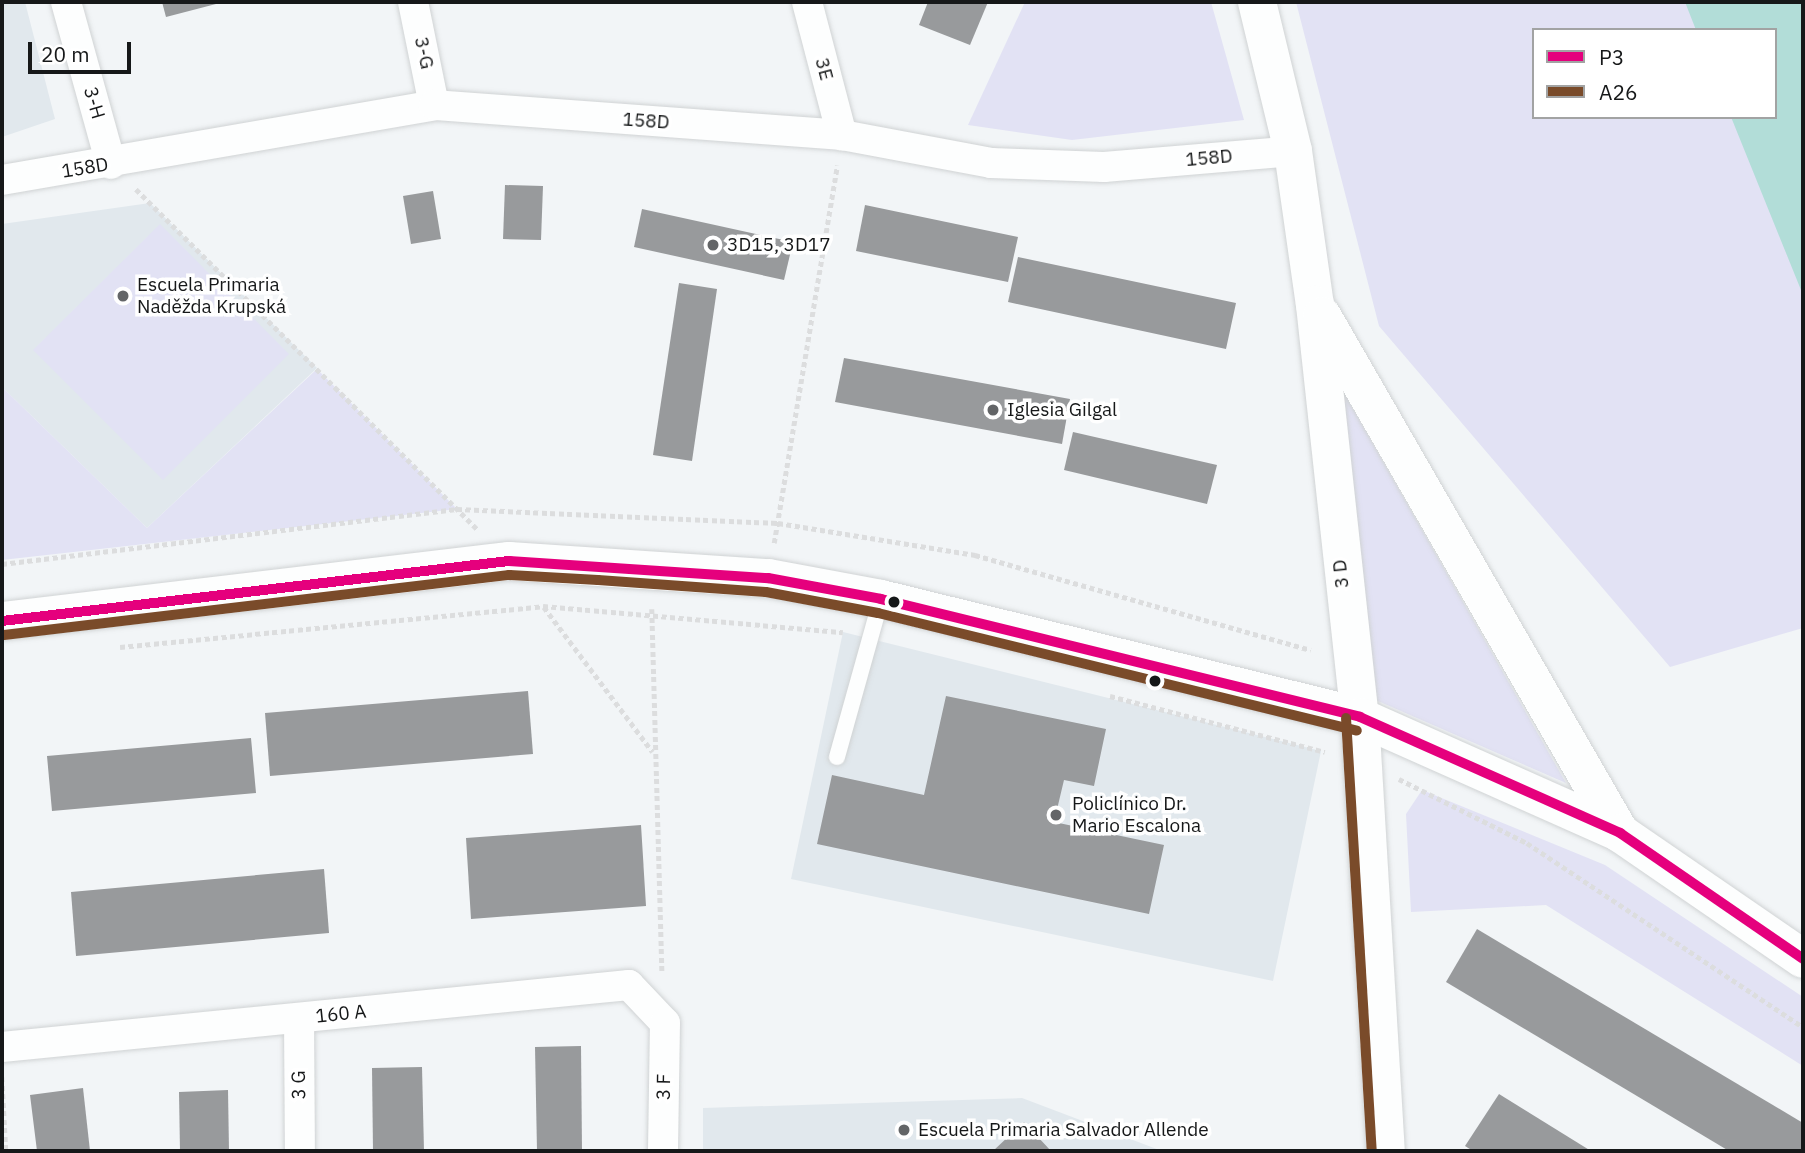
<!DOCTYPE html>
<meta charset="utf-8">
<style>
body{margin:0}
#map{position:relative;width:1805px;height:1153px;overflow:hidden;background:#f2f5f7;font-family:"IBM Plex Sans",sans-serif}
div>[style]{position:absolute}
.built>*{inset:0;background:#e1e8ed}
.green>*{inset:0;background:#e2e2f4}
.water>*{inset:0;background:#b2ddd8}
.building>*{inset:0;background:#989a9c}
.path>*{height:4.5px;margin-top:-2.25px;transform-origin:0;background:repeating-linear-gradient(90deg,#dcddde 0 5px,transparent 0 8.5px)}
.roads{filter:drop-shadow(0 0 2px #d0d3d4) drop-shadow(0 0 2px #d0d3d4)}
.lane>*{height:16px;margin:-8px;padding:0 8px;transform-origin:8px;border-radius:8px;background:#fdfefe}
.street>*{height:30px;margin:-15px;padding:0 15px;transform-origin:15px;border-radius:15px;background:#fdfefe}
.secondary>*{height:38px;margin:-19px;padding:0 19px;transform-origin:19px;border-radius:19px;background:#fdfefe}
.bus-1>*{height:10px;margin:-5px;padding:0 5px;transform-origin:5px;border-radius:5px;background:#e5007d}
.bus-2>*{height:10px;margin:-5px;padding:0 5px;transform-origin:5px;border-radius:5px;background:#7a4b2a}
.dots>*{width:19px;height:19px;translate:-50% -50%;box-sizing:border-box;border:4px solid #fff;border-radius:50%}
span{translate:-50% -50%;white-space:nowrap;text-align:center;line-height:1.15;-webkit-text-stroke:7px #fff;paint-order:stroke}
.street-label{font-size:19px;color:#161819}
.poi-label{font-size:19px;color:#161819}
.left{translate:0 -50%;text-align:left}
.frame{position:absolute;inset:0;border:4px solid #161819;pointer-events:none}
.legend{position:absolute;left:1532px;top:28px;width:245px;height:91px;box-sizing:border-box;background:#fff;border:2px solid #a2a3a3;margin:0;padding:9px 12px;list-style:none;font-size:21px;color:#161819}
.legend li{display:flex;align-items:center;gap:14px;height:35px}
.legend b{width:35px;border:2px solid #a2a3a3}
.scale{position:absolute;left:28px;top:42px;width:103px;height:32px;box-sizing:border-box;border:4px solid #161819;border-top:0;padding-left:9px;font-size:21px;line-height:24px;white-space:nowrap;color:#161819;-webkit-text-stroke:5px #fff;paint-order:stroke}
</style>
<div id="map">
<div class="built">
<i style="clip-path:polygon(2px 2px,25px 2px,55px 119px,2px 137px)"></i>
<i style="clip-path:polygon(150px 203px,317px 368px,147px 528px,2px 387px,2px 224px)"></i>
<i style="clip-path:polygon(843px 632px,1321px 751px,1273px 981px,791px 879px)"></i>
<i style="clip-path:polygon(1022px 1098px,1162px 1151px,703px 1151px,703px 1108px)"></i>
</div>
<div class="green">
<i style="clip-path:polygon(1025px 2px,1211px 2px,1244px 120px,1072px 140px,968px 125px)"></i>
<i style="clip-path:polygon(evenodd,1296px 2px,1803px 2px,1803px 628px,1670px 667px,1379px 326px,1296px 2px,1534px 30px,1775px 30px,1775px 117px,1534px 117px,1534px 30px)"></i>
<i style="clip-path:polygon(160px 224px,289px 354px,163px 480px,33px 350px)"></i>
<i style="clip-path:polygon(317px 369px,457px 509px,2px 560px,2px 387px,147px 528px)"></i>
<i style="clip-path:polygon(1344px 393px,1566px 783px,1371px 698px)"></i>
<i style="clip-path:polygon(1422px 790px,1605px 865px,1803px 997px,1803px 1066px,1546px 905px,1411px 912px,1406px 814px)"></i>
</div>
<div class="water">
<i style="clip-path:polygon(1685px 2px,1803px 2px,1803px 295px,1731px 117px,1775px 117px,1775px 30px,1696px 30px)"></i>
</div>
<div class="building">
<i style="clip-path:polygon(162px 2px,215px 2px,216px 4px,166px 17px)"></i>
<i style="clip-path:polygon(928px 2px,988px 2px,970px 45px,919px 25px)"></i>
<i style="clip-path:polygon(505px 185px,543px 186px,541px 240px,503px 239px)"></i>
<i style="clip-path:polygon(433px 191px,441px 239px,411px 244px,403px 196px)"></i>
<i style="clip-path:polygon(865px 205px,1018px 237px,1008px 282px,856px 251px)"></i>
<i style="clip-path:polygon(642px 209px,793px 242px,784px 280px,634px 247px)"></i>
<i style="clip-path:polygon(1018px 257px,1236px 303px,1226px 349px,1008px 302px)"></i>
<i style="clip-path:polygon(679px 283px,717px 289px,692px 461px,653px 455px)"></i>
<i style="clip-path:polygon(844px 358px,1070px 399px,1062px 444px,835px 402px)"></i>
<i style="clip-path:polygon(1073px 432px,1217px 465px,1207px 504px,1064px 470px)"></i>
<i style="clip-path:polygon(528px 691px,533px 754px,270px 776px,265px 713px)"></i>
<i style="clip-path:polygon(946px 696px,1106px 729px,1094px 786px,1064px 780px,1054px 822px,1164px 845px,1149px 914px,817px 844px,832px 775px,924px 795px)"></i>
<i style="clip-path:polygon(251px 738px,256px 793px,52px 811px,47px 756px)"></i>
<i style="clip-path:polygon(641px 825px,646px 906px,471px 919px,466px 838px)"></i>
<i style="clip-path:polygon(324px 869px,329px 933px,76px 956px,71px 892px)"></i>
<i style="clip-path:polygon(1477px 929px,1803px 1123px,1803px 1151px,1729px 1151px,1446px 982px)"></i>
<i style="clip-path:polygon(581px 1046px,582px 1151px,537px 1151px,535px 1047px)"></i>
<i style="clip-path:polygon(422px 1067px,424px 1151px,373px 1151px,372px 1068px)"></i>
<i style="clip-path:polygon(83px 1088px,90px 1151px,37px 1151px,30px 1095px)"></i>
<i style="clip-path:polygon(228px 1090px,229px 1151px,180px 1151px,179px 1092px)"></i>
<i style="clip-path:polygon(1499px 1094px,1591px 1151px,1473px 1151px,1465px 1146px)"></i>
<i style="clip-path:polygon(1024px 1122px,1051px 1151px,993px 1151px)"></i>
</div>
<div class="path">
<i style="left:136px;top:189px;width:482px;rotate:44.9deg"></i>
<i style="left:774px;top:543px;width:383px;rotate:-80.5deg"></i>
<i style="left:2px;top:564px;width:458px;rotate:-6.9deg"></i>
<i style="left:457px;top:509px;width:321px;rotate:2.5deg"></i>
<i style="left:778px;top:523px;width:200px;rotate:9.2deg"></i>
<i style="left:975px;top:555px;width:349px;rotate:15.8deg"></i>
<i style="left:544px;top:607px;width:181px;rotate:53.1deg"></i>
<i style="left:652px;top:609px;width:362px;rotate:88.4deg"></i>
<i style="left:120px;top:647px;width:425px;rotate:-5.5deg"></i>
<i style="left:543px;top:606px;width:301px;rotate:5deg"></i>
<i style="left:1110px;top:696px;width:222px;rotate:14.6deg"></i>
<i style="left:1399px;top:779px;width:143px;rotate:26.6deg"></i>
<i style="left:1527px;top:843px;width:332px;rotate:33.7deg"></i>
<i style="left:2px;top:1077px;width:74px;rotate:86.9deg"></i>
</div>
<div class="roads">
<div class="lane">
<i style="left:837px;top:757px;width:164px;rotate:-74.4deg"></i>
</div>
<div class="street">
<i style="left:66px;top:2px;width:168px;rotate:74.5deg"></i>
<i style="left:413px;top:2px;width:105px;rotate:78.5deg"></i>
<i style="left:807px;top:2px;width:138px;rotate:75.3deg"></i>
<i style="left:2px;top:180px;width:438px;rotate:-9.8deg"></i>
<i style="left:434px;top:105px;width:409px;rotate:4.2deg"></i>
<i style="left:842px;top:135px;width:152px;rotate:10.6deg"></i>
<i style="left:991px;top:163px;width:113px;rotate:2deg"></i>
<i style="left:1104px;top:167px;width:190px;rotate:-4.8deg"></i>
<i style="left:299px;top:1018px;width:133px;rotate:89.6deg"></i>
<i style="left:2px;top:1047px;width:630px;rotate:-5.65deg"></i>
<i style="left:629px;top:985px;width:52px;rotate:46.5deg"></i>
<i style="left:665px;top:1023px;width:128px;rotate:90.9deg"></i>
</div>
<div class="secondary">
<i style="left:1257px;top:2px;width:153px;rotate:76.4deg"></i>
<i style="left:1293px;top:151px;width:156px;rotate:81.9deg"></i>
<i style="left:1315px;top:305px;width:414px;rotate:83.8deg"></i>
<i style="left:1360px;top:717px;width:435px;rotate:86.6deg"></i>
<i style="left:1322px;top:316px;width:597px;rotate:60.04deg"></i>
<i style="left:2px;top:621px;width:511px;rotate:-6.75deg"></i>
<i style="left:509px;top:561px;width:260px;rotate:3.8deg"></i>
<i style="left:768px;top:578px;width:115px;rotate:10.5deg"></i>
<i style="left:881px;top:599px;width:493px;rotate:13.8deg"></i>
<i style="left:1360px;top:717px;width:285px;rotate:24deg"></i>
<i style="left:1620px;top:833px;width:222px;rotate:34.5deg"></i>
</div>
</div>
<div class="bus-1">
<i style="left:2px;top:621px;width:511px;rotate:-6.75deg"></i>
<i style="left:509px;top:561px;width:260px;rotate:3.8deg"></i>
<i style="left:768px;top:578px;width:115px;rotate:10.5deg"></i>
<i style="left:881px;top:599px;width:493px;rotate:13.8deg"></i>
<i style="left:1360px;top:717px;width:285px;rotate:24deg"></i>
<i style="left:1620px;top:833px;width:222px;rotate:34.5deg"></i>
</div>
<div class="bus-2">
<i style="left:4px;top:635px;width:509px;rotate:-6.78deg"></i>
<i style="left:509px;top:575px;width:89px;rotate:3.2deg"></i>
<i style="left:598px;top:580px;width:168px;rotate:4.1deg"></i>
<i style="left:766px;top:592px;width:114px;rotate:10.6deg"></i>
<i style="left:878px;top:613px;width:493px;rotate:13.8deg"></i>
<i style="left:1346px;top:718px;width:434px;rotate:86.6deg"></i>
</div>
<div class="dots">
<i style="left:713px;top:245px;background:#636567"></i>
<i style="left:123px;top:296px;background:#636567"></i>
<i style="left:993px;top:410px;background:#636567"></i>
<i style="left:894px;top:602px;background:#161819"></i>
<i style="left:1155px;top:681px;background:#161819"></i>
<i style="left:1056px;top:815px;background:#636567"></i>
<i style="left:904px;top:1130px;background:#636567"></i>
</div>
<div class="street-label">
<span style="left:424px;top:53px;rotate:78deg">3-G</span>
<span style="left:824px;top:69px;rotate:75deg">3E</span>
<span style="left:94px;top:103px;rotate:74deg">3-H</span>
<span style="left:646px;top:121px;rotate:4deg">158D</span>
<span style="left:1209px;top:158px;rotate:-5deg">158D</span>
<span style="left:85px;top:168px;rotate:-9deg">158D</span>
<span style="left:1341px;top:574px;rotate:-96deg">3 D</span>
<span style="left:341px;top:1014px;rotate:-6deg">160 A</span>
<span style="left:299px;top:1085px;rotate:-91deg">3 G</span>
<span style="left:664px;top:1087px;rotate:-89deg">3 F</span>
</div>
<div class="poi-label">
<span class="left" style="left:727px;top:245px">3D15, 3D17</span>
<span class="left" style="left:137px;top:296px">Escuela Primaria<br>Naděžda Krupská</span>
<span class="left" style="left:1007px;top:410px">Iglesia Gilgal</span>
<span class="left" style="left:1072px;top:815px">Policlínico Dr.<br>Mario Escalona</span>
<span class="left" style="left:918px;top:1130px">Escuela Primaria Salvador Allende</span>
</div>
<div class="frame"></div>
<ul class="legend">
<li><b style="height:9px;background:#e5007d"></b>P3</li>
<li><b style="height:9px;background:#7a4b2a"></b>A26</li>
</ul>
<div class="scale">20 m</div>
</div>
